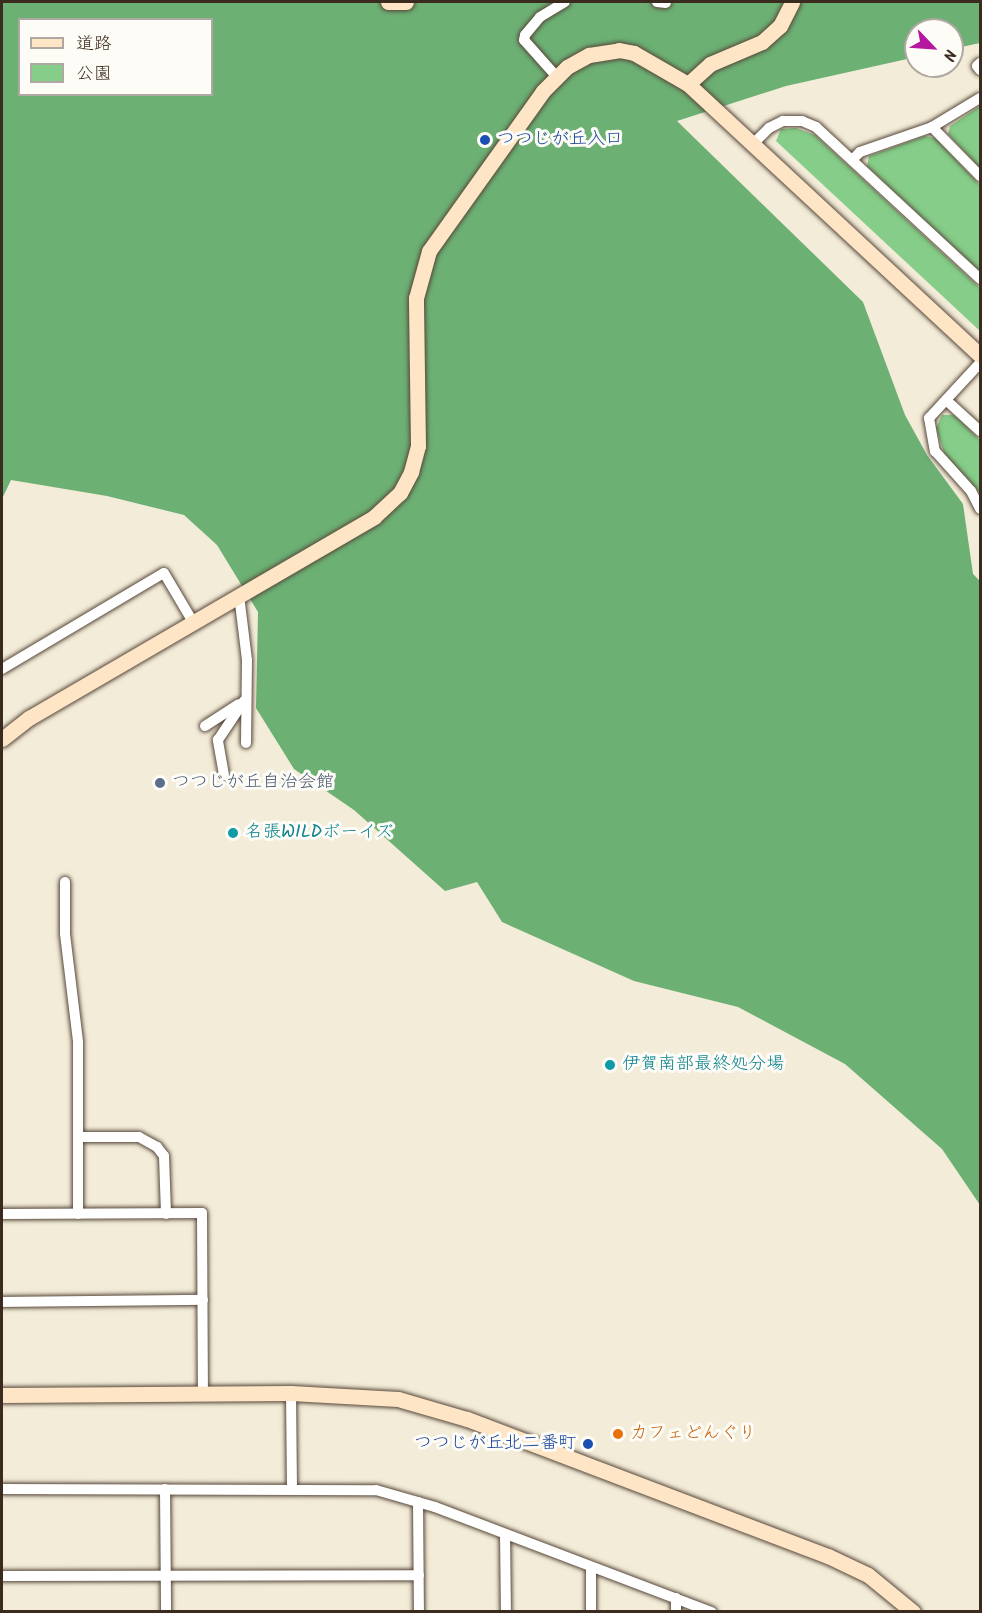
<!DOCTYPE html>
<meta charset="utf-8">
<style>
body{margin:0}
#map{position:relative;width:982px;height:1613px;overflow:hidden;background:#f3ecd8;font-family:Kalam,"Klee One",sans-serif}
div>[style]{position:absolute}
.green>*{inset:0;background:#85cd88}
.forest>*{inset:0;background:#6cb074}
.roads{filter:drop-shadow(0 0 2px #57473a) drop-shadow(0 0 2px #57473a)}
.street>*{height:10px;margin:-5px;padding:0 5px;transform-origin:5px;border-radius:5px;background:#fff}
.secondary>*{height:15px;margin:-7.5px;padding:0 7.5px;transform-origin:7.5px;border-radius:7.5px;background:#fde5c5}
.dots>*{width:16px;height:16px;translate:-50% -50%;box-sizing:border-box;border:3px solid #fdfcf7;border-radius:50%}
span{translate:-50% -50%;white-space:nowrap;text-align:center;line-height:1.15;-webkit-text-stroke:6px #fdfcf7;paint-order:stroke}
.transit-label{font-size:18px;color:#164399}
.left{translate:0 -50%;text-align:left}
.right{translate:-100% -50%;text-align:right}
.service-label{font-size:18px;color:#4e5e75}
.culture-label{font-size:18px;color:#0d838f}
.food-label{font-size:18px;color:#c56008}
.frame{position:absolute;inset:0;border:3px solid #3b2a1e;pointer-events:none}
.legend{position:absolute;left:18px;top:18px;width:195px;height:78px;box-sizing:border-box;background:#fdfcf7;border:2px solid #afa8a0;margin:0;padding:8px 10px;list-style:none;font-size:18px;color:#3b2a1e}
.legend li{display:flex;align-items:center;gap:12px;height:30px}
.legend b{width:30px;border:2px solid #afa8a0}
.north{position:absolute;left:904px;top:18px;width:60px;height:60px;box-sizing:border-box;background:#fdfcf7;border:2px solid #afa8a0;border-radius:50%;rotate:115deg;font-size:16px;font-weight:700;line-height:24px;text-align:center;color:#3b2a1e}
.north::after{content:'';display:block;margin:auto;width:21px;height:27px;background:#b5179e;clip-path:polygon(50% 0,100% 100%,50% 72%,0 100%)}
</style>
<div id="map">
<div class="green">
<i style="clip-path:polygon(980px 106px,980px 168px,948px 134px,950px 126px)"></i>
<i style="clip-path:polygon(796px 128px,815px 135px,980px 288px,980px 331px,776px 141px,781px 129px)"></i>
<i style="clip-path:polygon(925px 136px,935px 138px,980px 185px,980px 272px,867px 166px,869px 156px)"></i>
<i style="clip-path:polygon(942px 415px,954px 415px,980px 440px,980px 493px,944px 453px,936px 428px)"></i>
</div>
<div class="forest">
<i style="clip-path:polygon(evenodd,2px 2px,980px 2px,980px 43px,952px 49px,952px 30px,916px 30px,916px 57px,786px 86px,677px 121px,863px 302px,905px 415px,927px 455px,963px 504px,973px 574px,980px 581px,980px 1205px,942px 1149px,845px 1064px,738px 1007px,634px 981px,502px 922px,477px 882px,445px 891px,354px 810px,294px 769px,256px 708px,258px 612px,217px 545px,184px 515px,107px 496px,11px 480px,2px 499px,2px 2px,20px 20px,212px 20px,212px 94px,20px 94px,20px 20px)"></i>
</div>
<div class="roads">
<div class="street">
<i style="left:657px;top:2px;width:9px;rotate:6deg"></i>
<i style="left:980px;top:63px;width:4px;rotate:135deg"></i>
<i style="left:977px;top:66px;width:5px;rotate:53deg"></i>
<i style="left:556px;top:76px;width:48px;rotate:-131.6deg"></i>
<i style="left:524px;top:40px;width:5px;rotate:-79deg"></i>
<i style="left:525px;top:35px;width:23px;rotate:-50deg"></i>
<i style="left:540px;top:17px;width:29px;rotate:-31deg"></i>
<i style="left:932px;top:127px;width:69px;rotate:45.6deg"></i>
<i style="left:753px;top:144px;width:23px;rotate:-45deg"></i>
<i style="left:769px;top:128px;width:16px;rotate:-27deg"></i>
<i style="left:783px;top:121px;width:19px"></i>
<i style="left:802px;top:121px;width:15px;rotate:23deg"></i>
<i style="left:816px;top:127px;width:224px;rotate:42.8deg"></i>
<i style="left:852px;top:160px;width:11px;rotate:-45deg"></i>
<i style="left:860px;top:152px;width:76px;rotate:-19.1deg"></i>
<i style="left:932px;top:127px;width:56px;rotate:-31.1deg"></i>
<i style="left:980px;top:363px;width:75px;rotate:132.8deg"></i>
<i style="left:929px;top:418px;width:34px;rotate:80deg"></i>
<i style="left:935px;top:451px;width:54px;rotate:48deg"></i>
<i style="left:971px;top:491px;width:20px;rotate:63deg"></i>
<i style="left:946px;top:400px;width:46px;rotate:42.4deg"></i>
<i style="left:239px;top:595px;width:65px;rotate:83deg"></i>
<i style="left:247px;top:660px;width:83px;rotate:90.7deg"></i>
<i style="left:2px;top:669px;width:188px;rotate:-30.7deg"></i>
<i style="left:164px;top:573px;width:57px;rotate:59.4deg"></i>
<i style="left:205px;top:726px;width:40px;rotate:-32.9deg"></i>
<i style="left:224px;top:775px;width:36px;rotate:-100deg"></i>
<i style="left:218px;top:740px;width:47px;rotate:-56.3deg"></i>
<i style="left:65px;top:882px;width:52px;rotate:90deg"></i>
<i style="left:65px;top:934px;width:109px;rotate:83.1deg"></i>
<i style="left:78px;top:1042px;width:172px;rotate:90deg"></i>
<i style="left:78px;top:1137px;width:61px"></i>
<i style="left:139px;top:1137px;width:21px;rotate:29deg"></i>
<i style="left:157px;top:1147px;width:11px;rotate:52deg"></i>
<i style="left:164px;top:1156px;width:58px;rotate:88deg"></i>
<i style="left:2px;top:1214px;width:200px;rotate:-0.3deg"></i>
<i style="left:202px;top:1213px;width:181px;rotate:89.7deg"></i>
<i style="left:2px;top:1302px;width:201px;rotate:-0.6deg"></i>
<i style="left:291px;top:1393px;width:95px;rotate:89.4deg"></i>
<i style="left:2px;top:1489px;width:374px;rotate:0.2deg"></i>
<i style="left:376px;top:1490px;width:61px;rotate:16.1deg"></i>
<i style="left:435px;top:1507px;width:296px;rotate:20.8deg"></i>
<i style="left:165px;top:1489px;width:123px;rotate:89.5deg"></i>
<i style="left:418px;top:1502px;width:110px;rotate:89.5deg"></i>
<i style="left:505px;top:1534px;width:78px;rotate:89.3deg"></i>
<i style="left:591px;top:1567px;width:45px;rotate:90deg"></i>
<i style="left:2px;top:1576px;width:417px;rotate:-0.1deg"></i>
<i style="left:676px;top:1598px;width:14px;rotate:90deg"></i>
</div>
<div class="secondary">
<i style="left:388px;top:2px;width:18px"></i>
<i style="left:688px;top:84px;width:30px;rotate:-42deg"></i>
<i style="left:710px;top:64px;width:56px;rotate:-22.9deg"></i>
<i style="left:762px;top:42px;width:24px;rotate:-42deg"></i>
<i style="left:780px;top:26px;width:27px;rotate:-63deg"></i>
<i style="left:2px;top:739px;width:34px;rotate:-38deg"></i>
<i style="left:29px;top:718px;width:399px;rotate:-30.2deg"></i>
<i style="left:374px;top:517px;width:35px;rotate:-43deg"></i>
<i style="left:400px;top:493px;width:24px;rotate:-62deg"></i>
<i style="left:411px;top:472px;width:27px;rotate:-75deg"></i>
<i style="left:418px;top:446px;width:148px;rotate:-90.8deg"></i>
<i style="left:416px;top:298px;width:49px;rotate:-74.5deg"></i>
<i style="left:429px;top:251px;width:196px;rotate:-54.5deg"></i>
<i style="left:543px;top:91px;width:34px;rotate:-45deg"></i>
<i style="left:567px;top:67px;width:25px;rotate:-29deg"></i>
<i style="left:589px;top:55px;width:30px;rotate:-9deg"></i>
<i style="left:619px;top:50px;width:15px;rotate:11deg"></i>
<i style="left:634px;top:53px;width:62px;rotate:29.9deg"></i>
<i style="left:688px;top:84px;width:398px;rotate:42.9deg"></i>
<i style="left:2px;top:1395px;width:289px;rotate:-0.4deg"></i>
<i style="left:291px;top:1393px;width:107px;rotate:3.2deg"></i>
<i style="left:398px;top:1399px;width:72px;rotate:16.2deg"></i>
<i style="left:467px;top:1419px;width:386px;rotate:20.8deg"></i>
<i style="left:828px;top:1556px;width:44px;rotate:25.4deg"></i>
<i style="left:868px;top:1575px;width:58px;rotate:39.4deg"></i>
</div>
</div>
<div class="dots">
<i style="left:485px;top:140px;background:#1a4fb4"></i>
<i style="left:160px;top:783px;background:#5c6f8a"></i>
<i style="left:233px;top:833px;background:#0f9aa8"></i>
<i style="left:610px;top:1065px;background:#0f9aa8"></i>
<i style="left:618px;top:1434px;background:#e8710a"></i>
<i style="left:588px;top:1444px;background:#1a4fb4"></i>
</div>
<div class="transit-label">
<span class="left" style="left:497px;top:140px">つつじが丘入口</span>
<span class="right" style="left:576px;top:1444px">つつじが丘北二番町</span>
</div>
<div class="service-label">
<span class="left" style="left:172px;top:783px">つつじが丘自治会館</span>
</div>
<div class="culture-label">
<span class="left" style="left:245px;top:833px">名張WILDボーイズ</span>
<span class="left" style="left:622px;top:1065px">伊賀南部最終処分場</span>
</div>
<div class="food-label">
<span class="left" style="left:630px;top:1434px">カフェどんぐり</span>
</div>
<div class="frame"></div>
<ul class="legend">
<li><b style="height:8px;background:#fde5c5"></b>道路</li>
<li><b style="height:16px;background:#85cd88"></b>公園</li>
</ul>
<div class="north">N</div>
</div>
